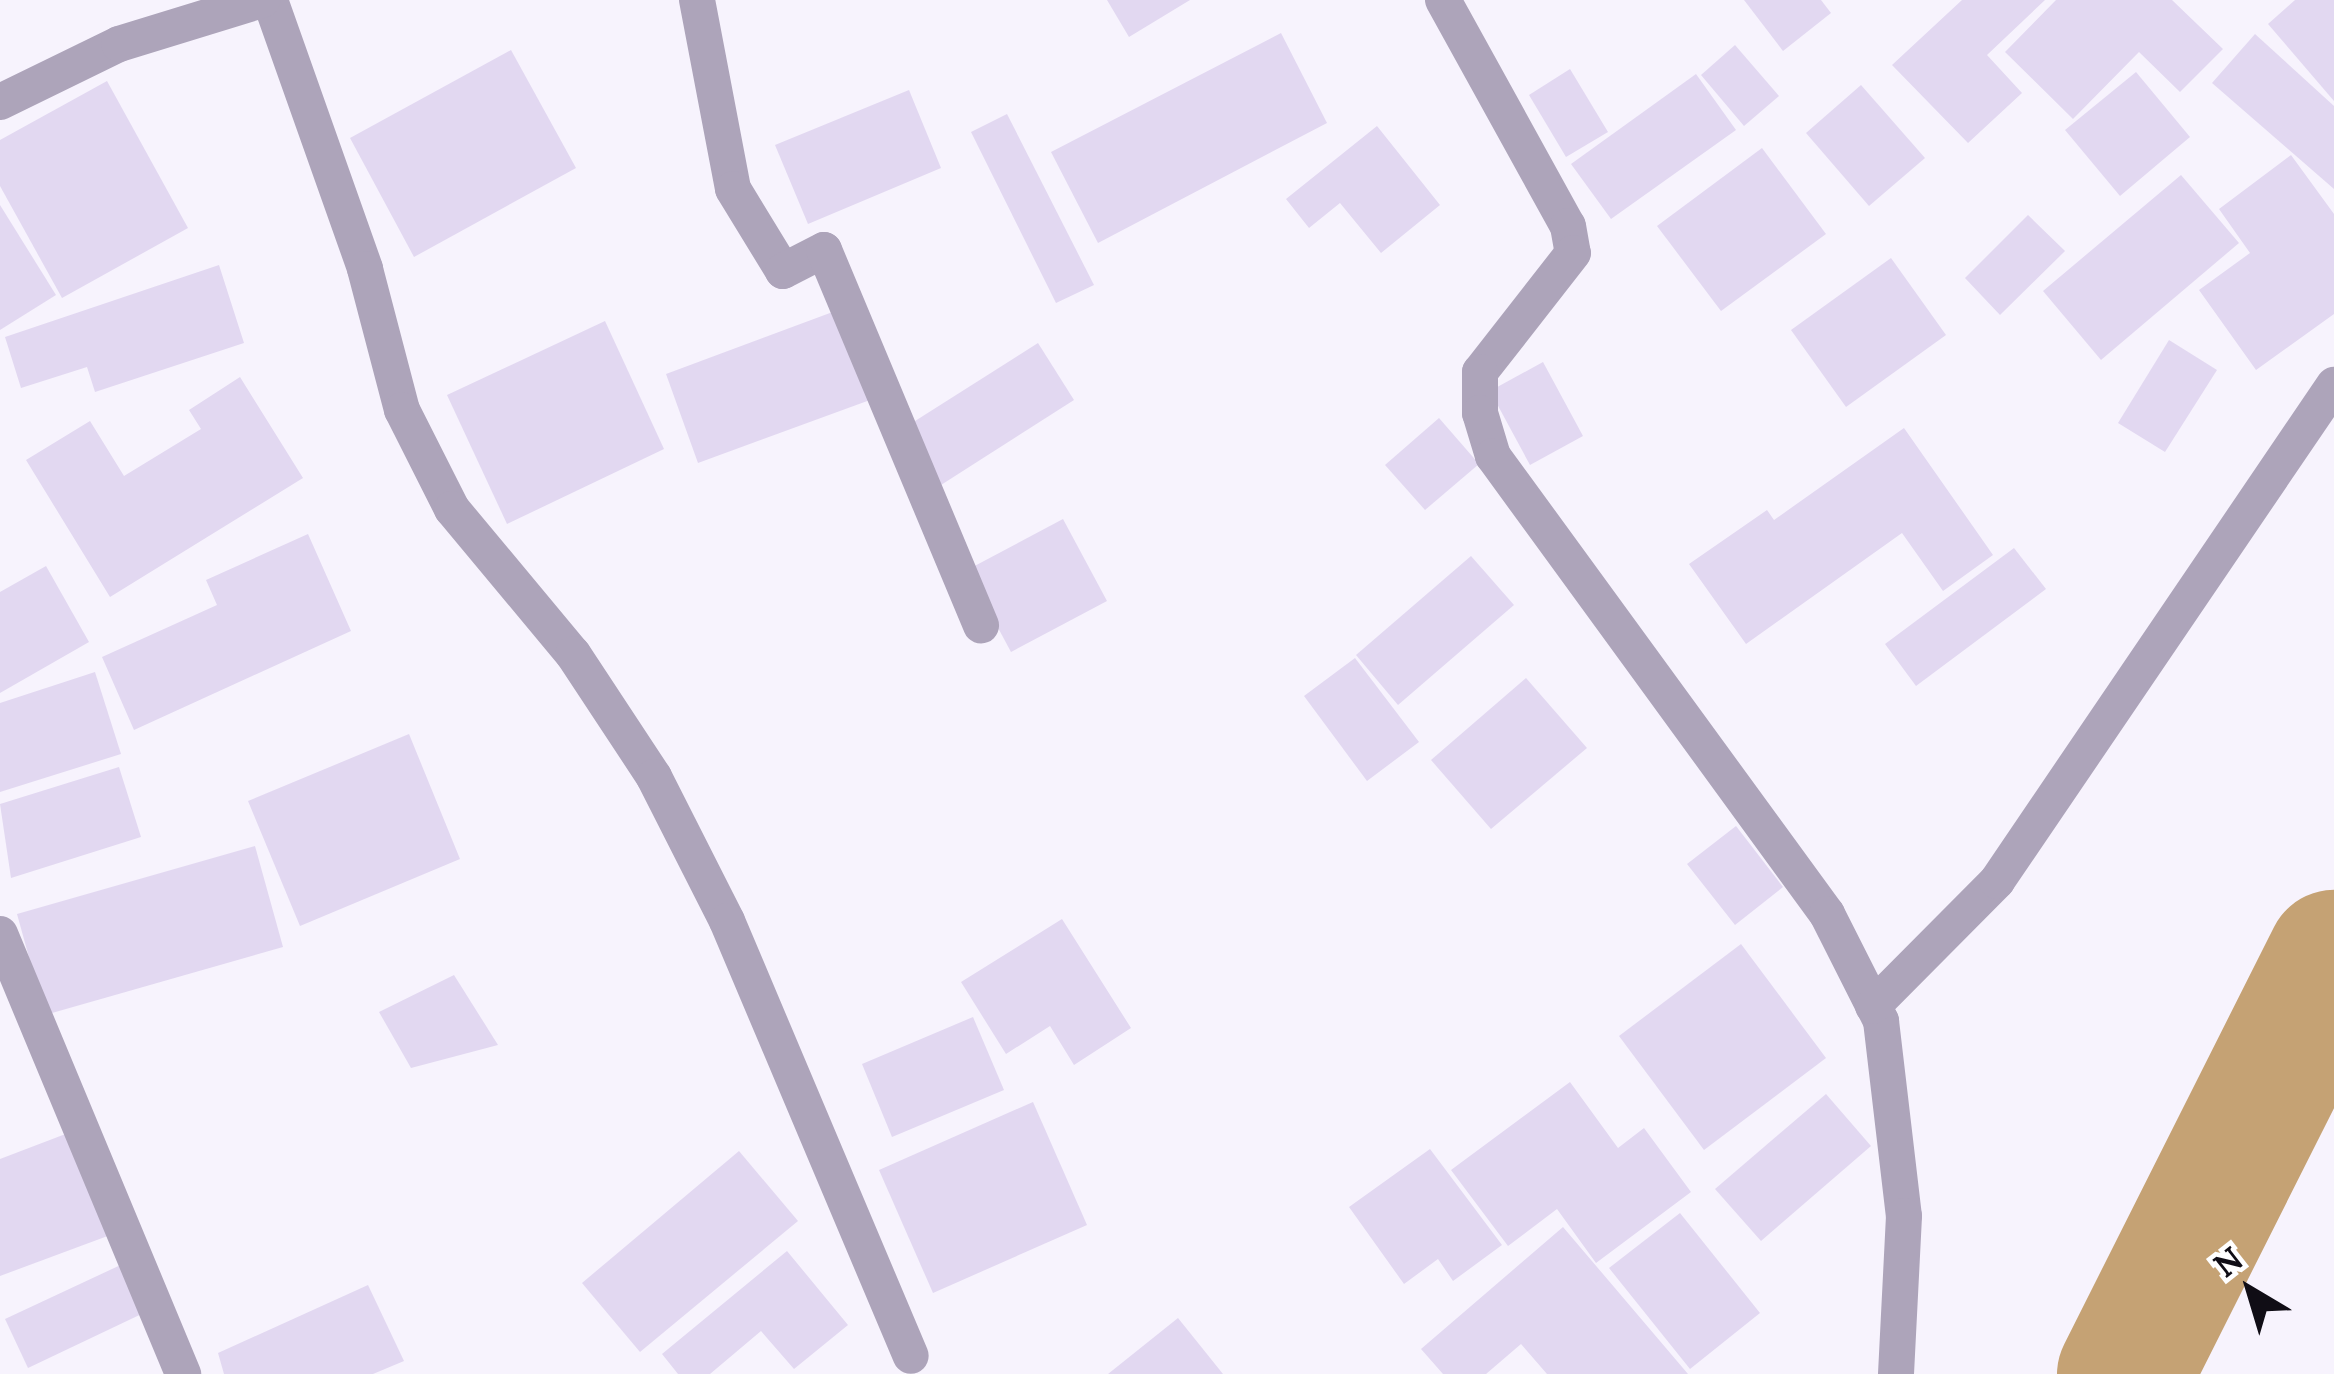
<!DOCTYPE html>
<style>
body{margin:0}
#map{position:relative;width:2334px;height:1374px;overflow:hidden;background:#f7f3fd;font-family:Lora,serif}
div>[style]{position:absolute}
.river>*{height:135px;margin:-67.5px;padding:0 67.5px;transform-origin:67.5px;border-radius:67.5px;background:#c5a274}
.building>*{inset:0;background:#e2d8f1}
.minor>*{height:36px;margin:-18px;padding:0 18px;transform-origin:18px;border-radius:18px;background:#ada4ba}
span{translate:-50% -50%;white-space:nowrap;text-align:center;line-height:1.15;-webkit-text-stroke:9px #fff;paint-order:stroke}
.north{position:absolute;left:2190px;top:1230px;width:120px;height:120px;-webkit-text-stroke:9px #fff;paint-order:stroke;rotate:322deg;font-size:33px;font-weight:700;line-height:48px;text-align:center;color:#100d15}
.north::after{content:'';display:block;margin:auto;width:42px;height:54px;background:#100d15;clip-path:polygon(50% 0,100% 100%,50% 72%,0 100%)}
</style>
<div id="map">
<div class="river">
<i style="left:2124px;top:1374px;width:467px;rotate:-63.3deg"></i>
</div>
<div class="building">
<i style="clip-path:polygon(1107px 0,1190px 0,1129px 37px)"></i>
<i style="clip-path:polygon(1744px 0,1821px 0,1831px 13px,1783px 51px)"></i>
<i style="clip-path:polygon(1962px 0,2045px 0,1987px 55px,2022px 93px,1968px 143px,1892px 65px)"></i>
<i style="clip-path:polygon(2056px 0,2172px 0,2223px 49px,2180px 92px,2139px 52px,2073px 119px,2005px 52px)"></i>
<i style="clip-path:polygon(2295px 0,2334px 0,2334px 101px,2268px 24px)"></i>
<i style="clip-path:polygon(1281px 33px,1327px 123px,1098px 243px,1051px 152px)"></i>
<i style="clip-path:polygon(2255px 34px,2334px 106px,2334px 189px,2212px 83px)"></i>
<i style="clip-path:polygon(1735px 45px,1779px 96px,1744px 126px,1701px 75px)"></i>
<i style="clip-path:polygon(511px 50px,576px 168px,414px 257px,350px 138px)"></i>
<i style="clip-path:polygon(1570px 69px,1608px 132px,1566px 157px,1529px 95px)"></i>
<i style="clip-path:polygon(2136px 72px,2190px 137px,2120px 196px,2065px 130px)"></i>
<i style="clip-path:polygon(1696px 74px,1736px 130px,1611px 219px,1571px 164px)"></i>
<i style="clip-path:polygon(107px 81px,188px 228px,62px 298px,0 186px,0 140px)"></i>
<i style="clip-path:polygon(1861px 85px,1925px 158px,1869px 206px,1806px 133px)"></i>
<i style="clip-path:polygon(909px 90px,941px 168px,808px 224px,775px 145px)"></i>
<i style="clip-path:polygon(1007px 114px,1094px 285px,1056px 303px,971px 132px)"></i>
<i style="clip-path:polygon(1377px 126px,1440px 205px,1381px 253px,1340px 203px,1309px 228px,1286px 199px)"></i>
<i style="clip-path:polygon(1762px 148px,1826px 234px,1721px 311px,1657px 226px)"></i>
<i style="clip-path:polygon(2291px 155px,2334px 214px,2334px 314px,2256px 370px,2199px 290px,2250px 253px,2219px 209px)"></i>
<i style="clip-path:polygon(2181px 175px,2239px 243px,2101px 360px,2043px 291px)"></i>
<i style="clip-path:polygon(0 205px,56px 295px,0 330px)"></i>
<i style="clip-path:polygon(2028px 215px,2065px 251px,2000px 315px,1965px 278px)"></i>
<i style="clip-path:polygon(1891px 258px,1946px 335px,1846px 407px,1791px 330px)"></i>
<i style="clip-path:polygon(219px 265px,244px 343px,95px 392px,87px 367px,21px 388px,5px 337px)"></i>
<i style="clip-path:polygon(838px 310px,870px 400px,698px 463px,666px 374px)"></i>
<i style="clip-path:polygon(605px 321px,664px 449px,507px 524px,447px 395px)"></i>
<i style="clip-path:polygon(2169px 340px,2217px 370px,2165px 452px,2118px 423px)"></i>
<i style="clip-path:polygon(1038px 343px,1074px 400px,941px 485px,904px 428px)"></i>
<i style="clip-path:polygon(1543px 362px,1583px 436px,1530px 465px,1490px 391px)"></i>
<i style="clip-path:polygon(240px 377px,303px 478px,110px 597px,26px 460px,90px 421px,124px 476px,201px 429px,189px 410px)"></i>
<i style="clip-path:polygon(1439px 418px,1479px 464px,1425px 510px,1385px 465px)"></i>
<i style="clip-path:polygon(1904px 428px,1993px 555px,1943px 591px,1902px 533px,1746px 644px,1689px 564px,1767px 510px,1774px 520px)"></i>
<i style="clip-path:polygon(1063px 519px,1107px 601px,1011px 652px,967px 570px)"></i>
<i style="clip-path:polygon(308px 534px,351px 631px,134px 730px,102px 657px,217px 605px,206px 580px)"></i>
<i style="clip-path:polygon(2014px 548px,2046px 589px,1916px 686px,1885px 644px)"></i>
<i style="clip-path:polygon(1471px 556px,1514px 605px,1398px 705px,1356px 655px)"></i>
<i style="clip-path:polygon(46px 566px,89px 642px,0 693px,0 592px)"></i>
<i style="clip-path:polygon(1355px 658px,1419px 742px,1367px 781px,1304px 696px)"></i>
<i style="clip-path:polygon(95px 672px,121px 754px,0 792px,0 703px)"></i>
<i style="clip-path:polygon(1526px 678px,1587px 748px,1491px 829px,1431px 760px)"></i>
<i style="clip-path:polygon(409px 734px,460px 859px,300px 926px,248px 801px)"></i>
<i style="clip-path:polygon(119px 767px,141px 837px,11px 878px,0 804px)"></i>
<i style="clip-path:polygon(1736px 826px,1783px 887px,1735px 925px,1687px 864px)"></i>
<i style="clip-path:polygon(255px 846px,283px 947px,45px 1015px,17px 914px)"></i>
<i style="clip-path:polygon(1062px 919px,1131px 1028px,1074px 1065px,1050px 1026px,1006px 1054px,961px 982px)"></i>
<i style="clip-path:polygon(1741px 944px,1826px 1058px,1704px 1150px,1619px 1036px)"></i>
<i style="clip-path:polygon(454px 975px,498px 1045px,411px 1068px,379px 1012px)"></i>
<i style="clip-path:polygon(973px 1017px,1004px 1090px,892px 1137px,862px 1064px)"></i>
<i style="clip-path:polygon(1570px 1082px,1618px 1148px,1644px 1128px,1691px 1192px,1596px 1263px,1557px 1209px,1508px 1246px,1451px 1170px)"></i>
<i style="clip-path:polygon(1826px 1094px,1871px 1146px,1761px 1241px,1715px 1189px)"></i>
<i style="clip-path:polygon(1033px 1102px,1087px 1225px,933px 1293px,879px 1170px)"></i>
<i style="clip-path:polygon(76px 1130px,113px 1234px,0 1276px,0 1159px)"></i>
<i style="clip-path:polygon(1430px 1149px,1502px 1245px,1453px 1281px,1438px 1259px,1404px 1284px,1349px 1207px)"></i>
<i style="clip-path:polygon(739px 1151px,798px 1221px,640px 1352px,582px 1283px)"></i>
<i style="clip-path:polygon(1680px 1213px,1760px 1313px,1690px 1369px,1609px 1268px)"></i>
<i style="clip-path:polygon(1563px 1227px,1688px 1374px,1547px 1374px,1521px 1344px,1486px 1374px,1443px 1374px,1421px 1349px)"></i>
<i style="clip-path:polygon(787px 1251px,848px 1325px,794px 1369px,761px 1331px,710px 1374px,678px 1374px,662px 1354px)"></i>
<i style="clip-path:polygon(127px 1262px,150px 1310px,28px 1368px,5px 1319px)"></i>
<i style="clip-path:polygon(368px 1285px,404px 1361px,373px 1374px,224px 1374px,218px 1353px)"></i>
<i style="clip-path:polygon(1178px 1318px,1223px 1374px,1108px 1374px)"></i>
</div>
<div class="minor">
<i style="left:270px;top:0;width:285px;rotate:70.5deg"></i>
<i style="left:365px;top:269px;width:146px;rotate:75.3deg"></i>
<i style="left:402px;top:410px;width:111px;rotate:63.2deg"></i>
<i style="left:452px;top:509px;width:189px;rotate:50.2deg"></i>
<i style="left:573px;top:654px;width:147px;rotate:56.6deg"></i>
<i style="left:654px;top:777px;width:161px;rotate:63.1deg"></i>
<i style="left:727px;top:921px;width:472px;rotate:67.1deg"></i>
<i style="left:697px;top:0;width:192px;rotate:79.2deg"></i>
<i style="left:733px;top:189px;width:96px;rotate:58.6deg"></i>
<i style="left:783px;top:271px;width:46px;rotate:-27.1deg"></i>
<i style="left:824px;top:250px;width:407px;rotate:67.3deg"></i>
<i style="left:1443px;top:0;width:258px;rotate:61.1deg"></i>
<i style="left:1568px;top:226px;width:27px;rotate:80deg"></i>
<i style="left:1573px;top:253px;width:151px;rotate:128deg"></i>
<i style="left:1480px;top:372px;width:41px;rotate:90deg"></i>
<i style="left:1480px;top:413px;width:45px;rotate:73.2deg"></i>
<i style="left:1493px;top:456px;width:567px;rotate:53.9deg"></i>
<i style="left:1827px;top:914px;width:120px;rotate:63.2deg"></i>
<i style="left:1881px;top:1021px;width:196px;rotate:83.3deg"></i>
<i style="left:1904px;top:1216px;width:158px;rotate:92.9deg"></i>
<i style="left:0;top:102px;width:132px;rotate:-26deg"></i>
<i style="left:119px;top:44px;width:150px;rotate:-17.1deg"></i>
<i style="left:0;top:934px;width:477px;rotate:67.4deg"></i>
<i style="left:1873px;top:1006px;width:176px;rotate:-45.2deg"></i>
<i style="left:1997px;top:881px;width:600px;rotate:-55.81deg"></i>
</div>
<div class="north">N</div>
</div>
